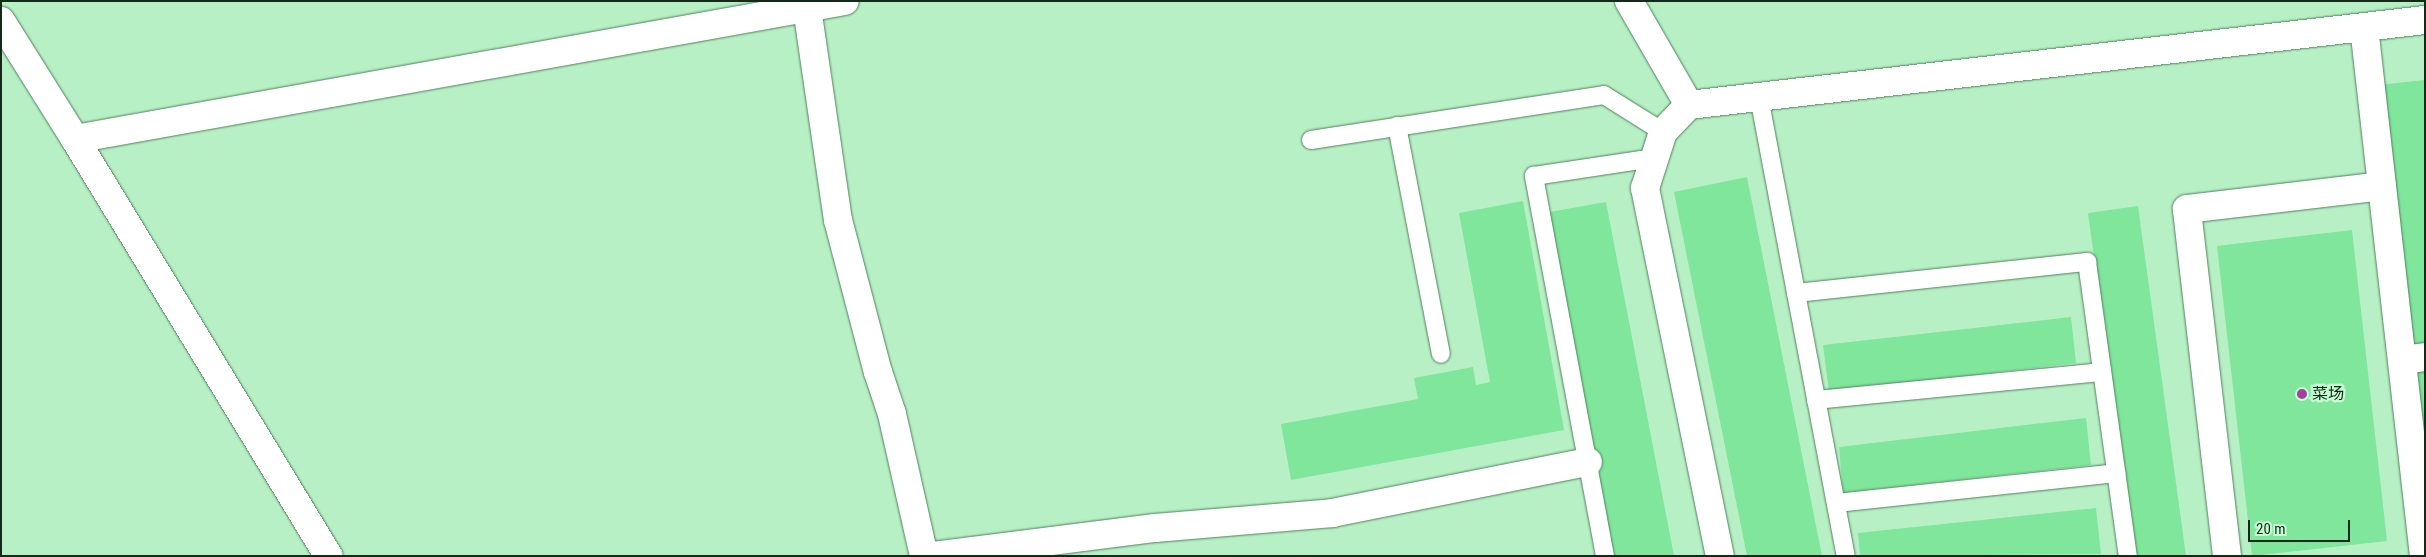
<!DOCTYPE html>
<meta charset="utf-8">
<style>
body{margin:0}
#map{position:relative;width:2426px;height:557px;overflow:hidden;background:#b8f0c5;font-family:"Roboto Condensed","Noto Sans SC",sans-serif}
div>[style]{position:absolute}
.building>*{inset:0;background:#7fe69c}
.roads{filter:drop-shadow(0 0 1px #4f825c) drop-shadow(0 0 1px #4f825c)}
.service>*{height:18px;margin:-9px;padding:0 9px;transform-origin:9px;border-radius:9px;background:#fff}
.minor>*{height:28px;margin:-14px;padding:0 14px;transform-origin:14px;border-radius:14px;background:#fff}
.tertiary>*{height:28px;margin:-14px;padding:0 14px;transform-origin:14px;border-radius:14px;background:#fff}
.dots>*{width:14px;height:14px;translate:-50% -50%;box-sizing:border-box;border:2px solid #c5fdd2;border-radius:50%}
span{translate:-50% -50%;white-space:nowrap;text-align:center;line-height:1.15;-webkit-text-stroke:4.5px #c5fdd2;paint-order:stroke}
.poi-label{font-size:16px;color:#14291a}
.left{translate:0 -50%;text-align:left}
.frame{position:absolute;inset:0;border:2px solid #14291a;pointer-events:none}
.scale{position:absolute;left:2248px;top:520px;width:102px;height:22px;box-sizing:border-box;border:2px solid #14291a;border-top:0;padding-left:6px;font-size:15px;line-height:18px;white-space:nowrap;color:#14291a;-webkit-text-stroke:4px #c5fdd2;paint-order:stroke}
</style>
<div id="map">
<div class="building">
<i style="clip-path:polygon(2425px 80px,2425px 348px,2411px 350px,2379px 85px)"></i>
<i style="clip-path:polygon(1747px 177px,1822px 556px,1747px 556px,1674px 192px)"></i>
<i style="clip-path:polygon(1523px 201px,1564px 430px,1291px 480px,1281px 424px,1418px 399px,1414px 378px,1473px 367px,1476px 385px,1490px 382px,1459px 213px)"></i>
<i style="clip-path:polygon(1606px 202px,1674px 556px,1610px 556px,1544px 213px)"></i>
<i style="clip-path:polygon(2138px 206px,2186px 556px,2134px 556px,2088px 213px)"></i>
<i style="clip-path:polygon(2352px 230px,2387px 541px,2252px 556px,2217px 246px)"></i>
<i style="clip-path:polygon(2071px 317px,2076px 363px,1829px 392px,1823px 345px)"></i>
<i style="clip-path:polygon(2425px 370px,2425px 461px,2413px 372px)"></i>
<i style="clip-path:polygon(2086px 418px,2091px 465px,1843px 493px,1839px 447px)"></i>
<i style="clip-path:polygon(2096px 508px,2101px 554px,1860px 556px,1858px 533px)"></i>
</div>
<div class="roads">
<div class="service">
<i style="left:1759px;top:97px;width:467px;rotate:79.3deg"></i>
<i style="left:1397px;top:126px;width:232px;rotate:79.1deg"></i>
<i style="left:1311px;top:140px;width:296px;rotate:-8.7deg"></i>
<i style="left:1604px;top:95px;width:70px;rotate:32.1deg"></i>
<i style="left:1796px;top:293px;width:293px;rotate:-6.1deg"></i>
<i style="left:2087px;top:262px;width:297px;rotate:82.1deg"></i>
<i style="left:1816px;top:400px;width:287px;rotate:-5.6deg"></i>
<i style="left:1836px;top:503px;width:282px;rotate:-6.1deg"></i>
<i style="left:1605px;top:556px;width:387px;rotate:-100.6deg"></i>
<i style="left:1534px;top:176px;width:122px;rotate:-8.5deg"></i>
</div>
<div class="minor">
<i style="left:806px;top:1px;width:221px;rotate:81.7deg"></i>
<i style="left:838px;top:220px;width:157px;rotate:75.3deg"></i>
<i style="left:878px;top:372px;width:44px;rotate:71.6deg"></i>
<i style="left:892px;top:414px;width:146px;rotate:77.3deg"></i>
<i style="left:1px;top:21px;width:139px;rotate:57.9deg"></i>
<i style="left:75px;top:139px;width:782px;rotate:-10.16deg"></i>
<i style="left:2364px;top:27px;width:532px;rotate:83.53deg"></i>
<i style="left:1689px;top:105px;width:37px;rotate:134deg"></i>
<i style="left:1663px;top:132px;width:59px;rotate:107.8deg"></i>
<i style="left:1645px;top:188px;width:376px;rotate:78.5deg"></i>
<i style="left:75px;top:139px;width:488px;rotate:58.7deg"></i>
<i style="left:2402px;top:360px;width:23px;rotate:-7deg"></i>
<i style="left:933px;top:556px;width:224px;rotate:-7.2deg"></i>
<i style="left:1155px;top:528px;width:178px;rotate:-4.8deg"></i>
<i style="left:1332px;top:513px;width:261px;rotate:-11.3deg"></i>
<i style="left:2227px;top:556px;width:349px;rotate:-96.6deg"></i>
<i style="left:2187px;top:209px;width:196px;rotate:-6.7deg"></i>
</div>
<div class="tertiary">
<i style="left:1629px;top:1px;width:120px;rotate:60deg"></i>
<i style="left:1689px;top:105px;width:741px;rotate:-6.59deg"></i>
</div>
</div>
<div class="dots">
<i style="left:2302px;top:394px;background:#a73d9d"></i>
</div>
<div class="poi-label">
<span class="left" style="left:2312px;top:394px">菜场</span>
</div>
<div class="frame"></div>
<div class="scale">20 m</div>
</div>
